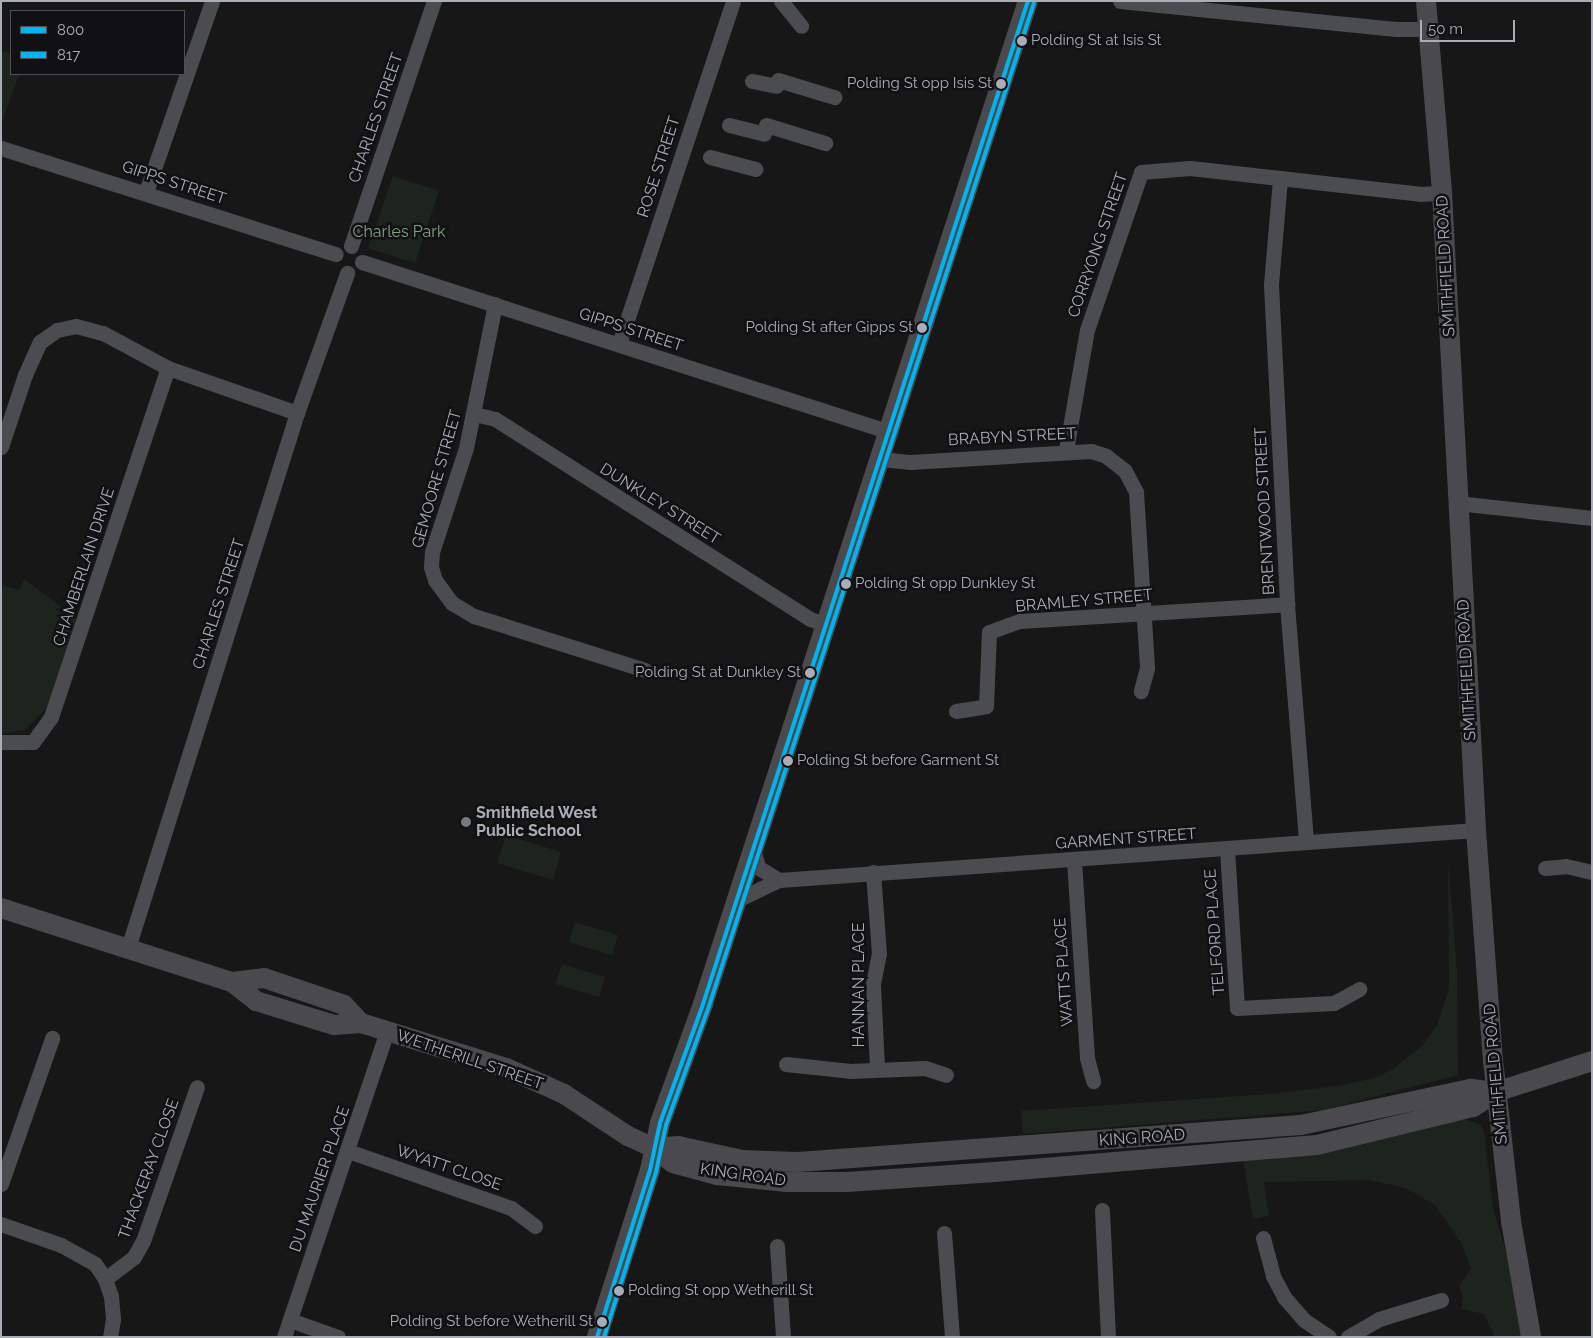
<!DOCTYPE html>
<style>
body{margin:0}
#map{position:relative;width:1593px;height:1338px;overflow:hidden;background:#171717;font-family:Raleway,sans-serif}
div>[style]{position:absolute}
.green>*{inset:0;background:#1d241e}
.minor>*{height:15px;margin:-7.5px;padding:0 7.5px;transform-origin:7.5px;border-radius:7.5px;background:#4b4c50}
.secondary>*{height:20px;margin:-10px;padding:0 10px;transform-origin:10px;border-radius:10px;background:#4a4a4e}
.bus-1>*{height:4px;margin:-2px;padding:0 2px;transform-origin:2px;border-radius:2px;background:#00b5ef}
.bus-2>*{height:4px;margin:-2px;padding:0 2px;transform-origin:2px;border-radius:2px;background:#00b5ef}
.dots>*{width:14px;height:14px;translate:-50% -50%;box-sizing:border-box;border:2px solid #111113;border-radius:50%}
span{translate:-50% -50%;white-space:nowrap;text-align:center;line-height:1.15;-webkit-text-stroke:5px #111113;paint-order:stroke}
.bus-label{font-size:15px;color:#a8adb8}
.left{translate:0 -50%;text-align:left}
.right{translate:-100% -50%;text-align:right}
.street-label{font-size:16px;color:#a8adb8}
.park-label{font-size:16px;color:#7fa381}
.poi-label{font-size:16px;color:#a8adb8;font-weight:700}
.frame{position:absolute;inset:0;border:2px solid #a8adb8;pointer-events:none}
.legend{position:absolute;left:10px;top:10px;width:175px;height:65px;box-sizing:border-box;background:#111113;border:1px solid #4d4f55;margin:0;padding:6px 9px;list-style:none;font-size:15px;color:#a8adb8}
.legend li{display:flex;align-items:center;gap:10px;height:25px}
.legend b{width:25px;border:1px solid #4d4f55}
.scale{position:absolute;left:1420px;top:20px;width:95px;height:22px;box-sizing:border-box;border:2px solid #a8adb8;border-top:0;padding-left:6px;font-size:15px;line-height:18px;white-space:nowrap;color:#a8adb8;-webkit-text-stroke:4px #111113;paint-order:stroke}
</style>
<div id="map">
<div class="green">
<i style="clip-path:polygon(1px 50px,11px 54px,11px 74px,19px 74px,1px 125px)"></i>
<i style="clip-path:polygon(393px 176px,439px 191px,415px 263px,368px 248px)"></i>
<i style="clip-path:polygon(24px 579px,77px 619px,48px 707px,25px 730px,1px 734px,1px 585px,20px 590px)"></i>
<i style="clip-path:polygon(506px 835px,561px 852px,553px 880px,497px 863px)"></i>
<i style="clip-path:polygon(1448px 861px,1457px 972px,1458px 1075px,1324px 1110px,1023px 1134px,1021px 1111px,1269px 1094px,1336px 1086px,1375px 1078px,1393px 1069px,1423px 1045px,1437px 1025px,1449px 989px)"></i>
<i style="clip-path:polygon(575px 922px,618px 935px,612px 955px,569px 942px)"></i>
<i style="clip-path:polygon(562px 964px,605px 977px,599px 997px,555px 984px)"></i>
<i style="clip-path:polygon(1462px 1119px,1480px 1124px,1484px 1132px,1493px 1208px,1506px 1252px,1521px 1337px,1495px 1337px,1484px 1314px,1461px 1309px,1463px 1296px,1459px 1287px,1471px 1268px,1461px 1242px,1435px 1205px,1406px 1188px,1369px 1180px,1264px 1182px,1269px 1216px,1253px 1219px,1243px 1160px)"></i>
</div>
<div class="minor">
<i style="left:781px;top:1px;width:32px;rotate:51deg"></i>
<i style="left:1120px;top:1px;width:277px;rotate:5.8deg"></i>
<i style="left:1396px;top:29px;width:33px"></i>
<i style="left:778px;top:80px;width:59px;rotate:16.9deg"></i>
<i style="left:752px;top:81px;width:25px;rotate:11deg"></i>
<i style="left:729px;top:125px;width:36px;rotate:14deg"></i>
<i style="left:766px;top:125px;width:62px;rotate:17deg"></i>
<i style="left:1px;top:148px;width:351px;rotate:17.6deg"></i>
<i style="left:710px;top:157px;width:47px;rotate:14.9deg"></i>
<i style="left:1280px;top:179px;width:106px;rotate:94.9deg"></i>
<i style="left:1271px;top:285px;width:319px;rotate:87.1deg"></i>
<i style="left:1287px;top:604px;width:239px;rotate:85.4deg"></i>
<i style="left:146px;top:192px;width:202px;rotate:-70.9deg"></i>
<i style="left:351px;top:246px;width:259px;rotate:-71.3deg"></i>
<i style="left:362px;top:262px;width:555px;rotate:17.85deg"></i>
<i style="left:495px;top:304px;width:147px;rotate:101.4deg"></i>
<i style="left:466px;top:448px;width:109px;rotate:108.1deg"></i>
<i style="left:432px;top:552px;width:15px;rotate:94deg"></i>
<i style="left:431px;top:567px;width:14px;rotate:73deg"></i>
<i style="left:435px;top:580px;width:29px;rotate:54deg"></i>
<i style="left:452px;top:603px;width:26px;rotate:31deg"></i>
<i style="left:474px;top:616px;width:179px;rotate:17.5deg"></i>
<i style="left:619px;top:344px;width:361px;rotate:-71.6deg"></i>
<i style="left:474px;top:414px;width:22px;rotate:13deg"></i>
<i style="left:495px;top:419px;width:373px;rotate:32.4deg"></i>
<i style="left:810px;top:619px;width:18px;rotate:19deg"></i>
<i style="left:1px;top:447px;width:76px;rotate:-71.6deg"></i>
<i style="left:25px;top:375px;width:36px;rotate:-66deg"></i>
<i style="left:40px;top:342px;width:21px;rotate:-35deg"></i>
<i style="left:57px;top:330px;width:19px;rotate:-12deg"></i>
<i style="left:76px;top:326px;width:28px;rotate:15deg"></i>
<i style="left:103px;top:333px;width:74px;rotate:28.3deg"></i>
<i style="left:168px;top:368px;width:137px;rotate:19.2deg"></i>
<i style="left:1066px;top:450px;width:122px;rotate:-80.1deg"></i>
<i style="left:1087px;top:330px;width:167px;rotate:-71.1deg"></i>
<i style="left:1141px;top:172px;width:49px;rotate:-4.7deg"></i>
<i style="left:1190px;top:168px;width:231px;rotate:6.4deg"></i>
<i style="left:1420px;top:194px;width:22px;rotate:-3deg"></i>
<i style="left:881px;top:459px;width:30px;rotate:6deg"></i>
<i style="left:911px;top:462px;width:180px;rotate:-3.5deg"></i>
<i style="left:1091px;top:451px;width:16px;rotate:18deg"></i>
<i style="left:1106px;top:456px;width:24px;rotate:38deg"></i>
<i style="left:1125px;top:471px;width:24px;rotate:62deg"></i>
<i style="left:1136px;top:492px;width:176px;rotate:86.4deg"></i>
<i style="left:1147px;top:668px;width:24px;rotate:105deg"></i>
<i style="left:1457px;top:503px;width:136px;rotate:6.3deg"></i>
<i style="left:956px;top:711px;width:30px;rotate:-9deg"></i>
<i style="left:986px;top:706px;width:74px;rotate:-87.7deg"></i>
<i style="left:989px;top:632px;width:33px;rotate:-20deg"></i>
<i style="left:1020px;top:621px;width:268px;rotate:-3.6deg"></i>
<i style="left:1px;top:742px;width:32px"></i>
<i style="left:33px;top:742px;width:31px;rotate:-54deg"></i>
<i style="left:51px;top:717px;width:368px;rotate:-71.5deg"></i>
<i style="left:1227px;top:849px;width:159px;rotate:86.4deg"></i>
<i style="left:1237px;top:1008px;width:97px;rotate:-3deg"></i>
<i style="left:1334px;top:1003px;width:29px;rotate:-29deg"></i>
<i style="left:753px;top:851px;width:18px;rotate:71deg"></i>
<i style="left:759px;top:868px;width:23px;rotate:31deg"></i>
<i style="left:1074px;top:861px;width:197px;rotate:86.2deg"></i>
<i style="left:1087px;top:1058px;width:24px;rotate:75deg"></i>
<i style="left:1545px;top:868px;width:21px;rotate:-5deg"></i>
<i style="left:1566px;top:866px;width:27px;rotate:13deg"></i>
<i style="left:873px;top:872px;width:81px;rotate:85.8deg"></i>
<i style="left:879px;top:953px;width:33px;rotate:101deg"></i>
<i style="left:873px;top:985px;width:83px;rotate:87.2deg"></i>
<i style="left:737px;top:900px;width:47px;rotate:-25.5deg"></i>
<i style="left:779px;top:880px;width:699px;rotate:-4.1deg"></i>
<i style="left:128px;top:948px;width:561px;rotate:-72.47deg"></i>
<i style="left:297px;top:413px;width:149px;rotate:-70.3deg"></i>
<i style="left:786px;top:1064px;width:64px;rotate:6.2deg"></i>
<i style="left:850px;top:1071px;width:75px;rotate:-2.3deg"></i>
<i style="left:925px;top:1068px;width:22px;rotate:18deg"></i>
<i style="left:348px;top:1151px;width:173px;rotate:19.3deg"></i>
<i style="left:511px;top:1208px;width:30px;rotate:37deg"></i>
<i style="left:1px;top:1184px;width:155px;rotate:-70.7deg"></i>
<i style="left:1102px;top:1210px;width:127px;rotate:87.3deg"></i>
<i style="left:1px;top:1224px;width:64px;rotate:19.3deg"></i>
<i style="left:61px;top:1245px;width:39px;rotate:29deg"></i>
<i style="left:95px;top:1264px;width:18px;rotate:56deg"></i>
<i style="left:105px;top:1279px;width:18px;rotate:71deg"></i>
<i style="left:111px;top:1296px;width:23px;rotate:85deg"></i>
<i style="left:113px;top:1319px;width:18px;rotate:99deg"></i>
<i style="left:944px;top:1233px;width:104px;rotate:85.6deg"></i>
<i style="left:1263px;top:1238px;width:39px;rotate:75deg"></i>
<i style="left:1273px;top:1276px;width:24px;rotate:62deg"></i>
<i style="left:1284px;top:1297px;width:30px;rotate:49deg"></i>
<i style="left:1304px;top:1320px;width:30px;rotate:34deg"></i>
<i style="left:777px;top:1246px;width:91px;rotate:86.2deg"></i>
<i style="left:105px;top:1279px;width:36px;rotate:-37deg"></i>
<i style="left:134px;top:1257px;width:18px;rotate:-61deg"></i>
<i style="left:143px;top:1241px;width:163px;rotate:-70.7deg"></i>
<i style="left:290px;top:1320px;width:51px;rotate:19.5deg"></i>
<i style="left:284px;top:1337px;width:323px;rotate:-71.4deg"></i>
<i style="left:1348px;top:1337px;width:36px;rotate:-30deg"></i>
<i style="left:1379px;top:1319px;width:65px;rotate:-17deg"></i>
</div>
<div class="secondary">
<i style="left:1426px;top:1px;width:193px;rotate:85.2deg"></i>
<i style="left:1442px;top:193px;width:638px;rotate:86.94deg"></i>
<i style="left:1476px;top:830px;width:231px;rotate:85.8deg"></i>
<i style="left:1493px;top:1060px;width:162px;rotate:83.6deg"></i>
<i style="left:1511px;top:1221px;width:118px;rotate:80.2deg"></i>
<i style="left:1px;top:908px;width:243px;rotate:17.8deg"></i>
<i style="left:232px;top:982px;width:31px;rotate:38deg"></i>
<i style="left:256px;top:1001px;width:82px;rotate:17.1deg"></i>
<i style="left:334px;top:1025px;width:27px;rotate:-4deg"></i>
<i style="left:361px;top:1023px;width:152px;rotate:17.2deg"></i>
<i style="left:506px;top:1068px;width:64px;rotate:24.1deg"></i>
<i style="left:564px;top:1094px;width:77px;rotate:33.3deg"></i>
<i style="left:628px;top:1136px;width:29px;rotate:25deg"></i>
<i style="left:654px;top:1148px;width:24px;rotate:38deg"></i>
<i style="left:673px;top:1163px;width:46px;rotate:15.3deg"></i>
<i style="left:717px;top:1175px;width:70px;rotate:5.7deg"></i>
<i style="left:787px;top:1182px;width:60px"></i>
<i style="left:847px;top:1182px;width:148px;rotate:-3.9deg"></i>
<i style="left:995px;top:1172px;width:323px;rotate:-4.8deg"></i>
<i style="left:1317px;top:1145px;width:161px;rotate:-13.7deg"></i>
<i style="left:1473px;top:1107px;width:27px;rotate:-33deg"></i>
<i style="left:1496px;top:1092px;width:101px;rotate:-17.9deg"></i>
<i style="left:232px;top:982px;width:32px;rotate:-7deg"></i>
<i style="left:264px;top:978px;width:84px;rotate:18.6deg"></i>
<i style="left:344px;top:1005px;width:25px;rotate:47deg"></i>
<i style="left:654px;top:1148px;width:24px;rotate:-5deg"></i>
<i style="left:678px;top:1146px;width:66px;rotate:12.3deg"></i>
<i style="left:742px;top:1160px;width:56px;rotate:2deg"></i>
<i style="left:798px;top:1162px;width:504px;rotate:-4.21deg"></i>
<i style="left:1301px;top:1125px;width:174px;rotate:-12deg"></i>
<i style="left:1471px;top:1089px;width:25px;rotate:7deg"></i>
<i style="left:597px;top:1337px;width:175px;rotate:-72.4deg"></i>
<i style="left:650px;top:1170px;width:48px;rotate:-78deg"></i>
<i style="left:660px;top:1123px;width:127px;rotate:-70.1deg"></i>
<i style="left:703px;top:1004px;width:1054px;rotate:-72.05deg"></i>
</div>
<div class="bus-1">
<i style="left:597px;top:1337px;width:175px;rotate:-72.4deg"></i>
<i style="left:650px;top:1170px;width:48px;rotate:-78deg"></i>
<i style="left:660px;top:1123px;width:127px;rotate:-70.1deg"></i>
<i style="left:703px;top:1004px;width:1054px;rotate:-72.05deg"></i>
</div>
<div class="bus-2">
<i style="left:604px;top:1337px;width:173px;rotate:-72.5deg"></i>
<i style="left:656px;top:1172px;width:48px;rotate:-78deg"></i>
<i style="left:666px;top:1125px;width:127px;rotate:-70.1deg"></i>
<i style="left:709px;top:1006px;width:1054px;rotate:-72.05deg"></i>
</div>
<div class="dots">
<i style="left:1022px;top:41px;background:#a8adb8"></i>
<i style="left:1001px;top:84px;background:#a8adb8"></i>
<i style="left:922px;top:328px;background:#a8adb8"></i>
<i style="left:846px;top:584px;background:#a8adb8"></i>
<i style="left:810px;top:673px;background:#a8adb8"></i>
<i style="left:788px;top:761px;background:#a8adb8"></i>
<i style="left:466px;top:822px;background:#757880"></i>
<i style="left:619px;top:1291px;background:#a8adb8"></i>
<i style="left:602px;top:1322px;background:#a8adb8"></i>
</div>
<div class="bus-label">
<span class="left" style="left:1031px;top:41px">Polding St at Isis St</span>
<span class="right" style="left:992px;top:84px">Polding St opp Isis St</span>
<span class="right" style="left:913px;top:328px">Polding St after Gipps St</span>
<span class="left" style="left:855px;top:584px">Polding St opp Dunkley St</span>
<span class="right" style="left:801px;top:673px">Polding St at Dunkley St</span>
<span class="left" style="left:797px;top:761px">Polding St before Garment St</span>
<span class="left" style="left:628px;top:1291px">Polding St opp Wetherill St</span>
<span class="right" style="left:593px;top:1322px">Polding St before Wetherill St</span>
</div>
<div class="street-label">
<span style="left:376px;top:118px;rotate:-71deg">CHARLES STREET</span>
<span style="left:659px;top:167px;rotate:-72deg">ROSE STREET</span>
<span style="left:174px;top:183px;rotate:18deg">GIPPS STREET</span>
<span style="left:1098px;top:245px;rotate:-71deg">CORRYONG STREET</span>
<span style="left:1446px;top:266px;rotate:-93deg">SMITHFIELD ROAD</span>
<span style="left:631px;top:330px;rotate:18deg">GIPPS STREET</span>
<span style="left:1012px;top:437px;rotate:-3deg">BRABYN STREET</span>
<span style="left:437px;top:479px;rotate:-74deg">GEMOORE STREET</span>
<span style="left:660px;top:504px;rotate:32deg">DUNKLEY STREET</span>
<span style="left:1265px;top:511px;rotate:-93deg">BRENTWOOD STREET</span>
<span style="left:84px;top:567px;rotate:-72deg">CHAMBERLAIN DRIVE</span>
<span style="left:1084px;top:601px;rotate:-5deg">BRAMLEY STREET</span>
<span style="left:219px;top:604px;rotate:-72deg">CHARLES STREET</span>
<span style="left:1467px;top:670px;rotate:-93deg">SMITHFIELD ROAD</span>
<span style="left:1126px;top:839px;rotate:-4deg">GARMENT STREET</span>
<span style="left:1215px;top:932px;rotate:-94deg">TELFORD PLACE</span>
<span style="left:1064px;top:972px;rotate:-94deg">WATTS PLACE</span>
<span style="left:859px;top:985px;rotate:-90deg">HANNAN PLACE</span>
<span style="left:470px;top:1060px;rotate:19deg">WETHERILL STREET</span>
<span style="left:1496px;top:1074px;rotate:-95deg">SMITHFIELD ROAD</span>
<span style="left:1142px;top:1138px;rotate:-4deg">KING ROAD</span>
<span style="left:449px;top:1168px;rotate:19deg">WYATT CLOSE</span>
<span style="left:149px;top:1169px;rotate:-70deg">THACKERAY CLOSE</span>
<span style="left:743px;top:1175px;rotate:8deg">KING ROAD</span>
<span style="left:320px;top:1179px;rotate:-71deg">DU MAURIER PLACE</span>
</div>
<div class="park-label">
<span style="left:399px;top:232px">Charles Park</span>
</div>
<div class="poi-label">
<span class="left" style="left:476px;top:822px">Smithfield West<br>Public School</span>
</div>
<div class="frame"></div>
<ul class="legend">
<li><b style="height:6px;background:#00b5ef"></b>800</li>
<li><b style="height:6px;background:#00b5ef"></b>817</li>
</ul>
<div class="scale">50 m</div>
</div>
